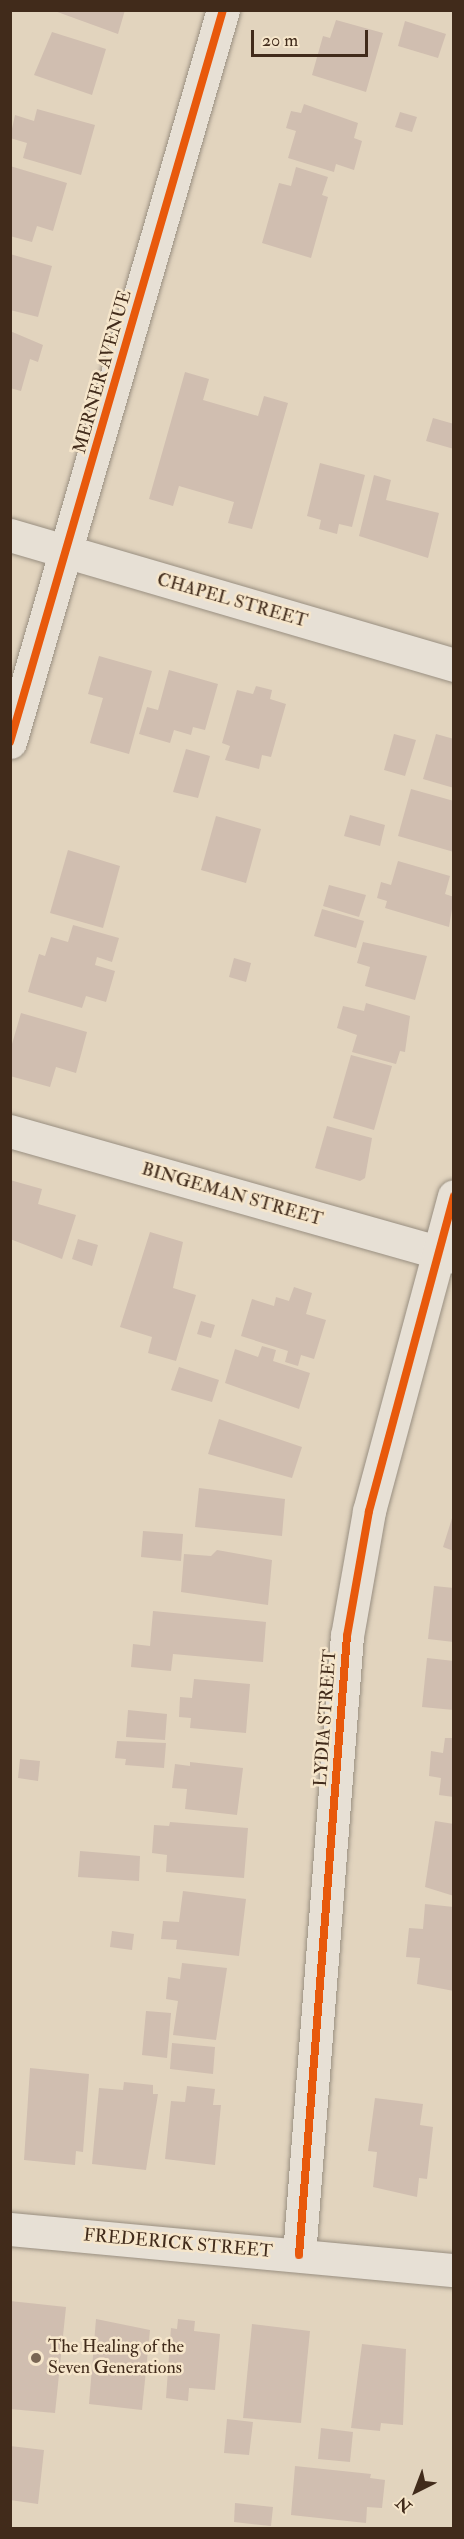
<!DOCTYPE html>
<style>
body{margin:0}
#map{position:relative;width:464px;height:2539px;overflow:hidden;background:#e2d4be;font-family:"IM FELL Double Pica",serif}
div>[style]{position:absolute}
.building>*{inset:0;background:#d0beb0}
.roads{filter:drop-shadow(0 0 2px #998f81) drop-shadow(0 0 2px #998f81)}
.minor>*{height:33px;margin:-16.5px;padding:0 16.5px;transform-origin:16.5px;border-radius:16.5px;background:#e7e0d5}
.secondary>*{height:33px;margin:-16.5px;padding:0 16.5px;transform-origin:16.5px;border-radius:16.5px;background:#e7e0d5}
.cycleway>*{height:8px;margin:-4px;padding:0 4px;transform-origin:4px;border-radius:4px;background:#e8590c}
.dots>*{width:16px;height:16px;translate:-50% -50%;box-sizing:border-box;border:3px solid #f6e6cb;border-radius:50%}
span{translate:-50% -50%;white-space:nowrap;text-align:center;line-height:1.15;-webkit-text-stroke:5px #f6e6cb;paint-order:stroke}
.street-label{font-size:18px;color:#412b1b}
.poi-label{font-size:18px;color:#412b1b}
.left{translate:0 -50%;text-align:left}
.frame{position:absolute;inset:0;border:12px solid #412b1b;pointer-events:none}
.north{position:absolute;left:386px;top:2461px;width:60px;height:60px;-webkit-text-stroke:4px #f6e6cb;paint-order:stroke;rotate:222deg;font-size:16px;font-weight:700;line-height:24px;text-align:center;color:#412b1b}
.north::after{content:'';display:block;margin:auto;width:21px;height:27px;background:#412b1b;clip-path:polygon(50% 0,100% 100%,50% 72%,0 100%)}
.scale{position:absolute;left:251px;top:30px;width:117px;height:27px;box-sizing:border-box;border:3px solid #412b1b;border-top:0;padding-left:8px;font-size:18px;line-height:21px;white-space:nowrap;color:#412b1b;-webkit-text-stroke:4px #f6e6cb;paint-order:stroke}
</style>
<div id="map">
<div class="building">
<i style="clip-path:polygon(52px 10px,125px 10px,118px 34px)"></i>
<i style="clip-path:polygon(336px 20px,383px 33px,366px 92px,312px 75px,323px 36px,330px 38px)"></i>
<i style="clip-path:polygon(405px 21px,446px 34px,438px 58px,398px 46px)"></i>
<i style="clip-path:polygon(52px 32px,106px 49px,92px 95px,34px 75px)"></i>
<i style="clip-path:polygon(304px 104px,358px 123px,354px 138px,362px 141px,354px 170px,336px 164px,334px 172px,288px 158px,296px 131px,286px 128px,291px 111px,301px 113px)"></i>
<i style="clip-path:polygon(37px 109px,95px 125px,81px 175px,23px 158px,27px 143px,10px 138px,15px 115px,34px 121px)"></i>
<i style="clip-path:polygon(400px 112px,417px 117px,412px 132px,395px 127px)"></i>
<i style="clip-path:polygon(10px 166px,67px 183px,53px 231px,37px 226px,32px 242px,10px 236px)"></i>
<i style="clip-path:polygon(296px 167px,328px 177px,322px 195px,328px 197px,311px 258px,262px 243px,279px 183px,291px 186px)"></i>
<i style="clip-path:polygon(10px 254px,52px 266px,38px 317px,10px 310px)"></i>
<i style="clip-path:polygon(10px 331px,43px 345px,38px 362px,30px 359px,21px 391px,10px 388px)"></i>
<i style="clip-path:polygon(185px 372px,209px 379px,203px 400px,258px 416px,264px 396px,288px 403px,252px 529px,228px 523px,234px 502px,179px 486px,173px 506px,149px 499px)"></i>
<i style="clip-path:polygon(433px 418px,454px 424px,454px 449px,426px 441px)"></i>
<i style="clip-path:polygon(320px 463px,365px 475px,352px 527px,339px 524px,337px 534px,319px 529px,321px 520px,307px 516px)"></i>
<i style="clip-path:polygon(374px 475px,391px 480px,386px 500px,439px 513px,428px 558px,359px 536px)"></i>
<i style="clip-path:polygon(99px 656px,152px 671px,129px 754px,90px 743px,103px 698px,88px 694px)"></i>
<i style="clip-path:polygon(169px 670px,218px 684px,205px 730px,193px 727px,191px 735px,174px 730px,170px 743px,139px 734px,147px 707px,158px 710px)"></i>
<i style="clip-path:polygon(256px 686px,272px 690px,270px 699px,286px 704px,271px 757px,262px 755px,259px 769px,225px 760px,230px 746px,222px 743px,237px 690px,253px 694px)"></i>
<i style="clip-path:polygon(394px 734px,416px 740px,405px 776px,384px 770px)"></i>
<i style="clip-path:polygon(436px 734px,454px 739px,454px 788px,423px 779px)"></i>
<i style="clip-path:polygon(186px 749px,210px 756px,198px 798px,173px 792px)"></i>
<i style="clip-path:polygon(411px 789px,454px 801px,454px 852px,398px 836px)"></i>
<i style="clip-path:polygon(350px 815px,385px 825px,380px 846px,344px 836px)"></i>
<i style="clip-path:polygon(216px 816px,261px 829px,246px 883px,201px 870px)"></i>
<i style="clip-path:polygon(68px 850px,120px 866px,103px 928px,50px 913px)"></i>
<i style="clip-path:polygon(398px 861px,450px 876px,445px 894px,454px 897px,449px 927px,385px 908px,387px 901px,377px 898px,381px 882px,391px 885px)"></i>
<i style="clip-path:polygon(329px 885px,366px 895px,359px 917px,323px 906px)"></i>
<i style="clip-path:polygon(322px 909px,364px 921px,356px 948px,314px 936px)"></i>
<i style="clip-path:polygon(73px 925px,119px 938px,112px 962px,97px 957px,95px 965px,115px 971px,106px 1002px,86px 996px,82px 1008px,28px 992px,39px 954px,45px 956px,51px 937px,68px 942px)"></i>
<i style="clip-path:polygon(363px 942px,427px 956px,415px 1000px,365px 986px,370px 967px,357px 963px)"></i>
<i style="clip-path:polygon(234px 958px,251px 963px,246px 982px,229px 977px)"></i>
<i style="clip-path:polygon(366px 1003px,410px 1016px,405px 1052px,400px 1051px,396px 1064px,352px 1052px,357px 1035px,337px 1028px,343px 1006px,364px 1011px)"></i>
<i style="clip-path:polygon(21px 1013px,87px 1032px,76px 1073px,56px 1067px,50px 1087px,10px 1076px,10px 1051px)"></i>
<i style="clip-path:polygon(351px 1055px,392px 1066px,374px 1130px,333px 1118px)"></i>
<i style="clip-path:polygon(327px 1126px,372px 1138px,365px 1178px,360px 1181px,315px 1168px)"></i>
<i style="clip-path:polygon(10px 1180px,42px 1189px,38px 1204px,76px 1215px,62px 1259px,10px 1239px)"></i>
<i style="clip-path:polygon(150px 1232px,183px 1242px,173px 1288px,196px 1295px,176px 1361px,148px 1353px,152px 1337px,120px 1327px)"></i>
<i style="clip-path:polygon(78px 1239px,98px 1245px,92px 1266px,72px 1259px)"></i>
<i style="clip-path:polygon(294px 1287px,312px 1293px,306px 1314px,326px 1320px,314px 1359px,301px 1355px,298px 1366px,285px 1362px,288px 1351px,241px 1336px,252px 1299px,274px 1306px,276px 1297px,289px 1301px)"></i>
<i style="clip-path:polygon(201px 1321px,215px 1325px,211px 1338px,197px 1334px)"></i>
<i style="clip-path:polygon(262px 1346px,276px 1350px,273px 1361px,310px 1373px,299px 1409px,225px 1383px,235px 1349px,258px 1357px)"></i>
<i style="clip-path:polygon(179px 1367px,219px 1380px,212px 1402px,171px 1390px)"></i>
<i style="clip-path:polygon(219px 1419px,302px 1447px,292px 1478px,208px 1454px)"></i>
<i style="clip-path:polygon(199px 1488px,285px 1499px,282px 1536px,195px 1527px)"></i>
<i style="clip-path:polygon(453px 1515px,454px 1515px,454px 1551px,443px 1547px)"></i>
<i style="clip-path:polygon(143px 1531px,183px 1534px,181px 1561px,141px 1557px)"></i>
<i style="clip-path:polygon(217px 1550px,272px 1560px,268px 1605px,181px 1592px,184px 1554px,211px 1556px)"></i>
<i style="clip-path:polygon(434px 1586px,454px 1588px,454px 1642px,428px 1639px)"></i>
<i style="clip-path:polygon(153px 1611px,266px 1622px,263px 1662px,173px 1654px,171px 1671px,131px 1667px,133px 1644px,150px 1646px)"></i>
<i style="clip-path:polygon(427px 1658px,454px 1661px,454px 1710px,422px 1707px)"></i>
<i style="clip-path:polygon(194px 1679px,250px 1684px,246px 1733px,190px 1728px,191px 1718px,179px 1717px,180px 1697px,192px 1698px)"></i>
<i style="clip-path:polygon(128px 1710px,167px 1714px,165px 1740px,126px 1737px)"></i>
<i style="clip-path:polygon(445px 1738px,454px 1738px,454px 1797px,439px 1795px,441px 1778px,429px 1776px,431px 1751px,443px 1753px)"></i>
<i style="clip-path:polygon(117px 1741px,166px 1743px,164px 1768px,125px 1765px,126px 1759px,115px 1758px)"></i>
<i style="clip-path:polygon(20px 1759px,40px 1761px,38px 1781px,18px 1778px)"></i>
<i style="clip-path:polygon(190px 1762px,243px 1768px,237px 1815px,185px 1809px,187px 1789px,172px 1788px,175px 1764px,190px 1766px)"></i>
<i style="clip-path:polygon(435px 1821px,454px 1824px,454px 1896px,425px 1887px)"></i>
<i style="clip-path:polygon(170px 1822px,248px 1828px,244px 1878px,166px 1872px,167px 1855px,152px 1853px,154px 1825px,169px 1826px)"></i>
<i style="clip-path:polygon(80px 1851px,140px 1856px,139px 1881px,78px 1877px)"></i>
<i style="clip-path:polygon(183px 1891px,246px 1899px,239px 1956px,176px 1949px,177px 1940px,161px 1939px,163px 1921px,179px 1922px)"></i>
<i style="clip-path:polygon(425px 1904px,454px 1907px,454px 1991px,417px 1984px,420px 1958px,406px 1957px,409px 1928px,423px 1929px)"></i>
<i style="clip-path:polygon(112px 1931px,134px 1934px,132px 1950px,110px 1947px)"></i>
<i style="clip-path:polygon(182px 1963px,227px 1968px,216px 2040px,173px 2035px,178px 2001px,166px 1999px,168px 1977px,180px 1979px)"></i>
<i style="clip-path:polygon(146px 2011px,171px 2013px,167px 2058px,142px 2055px)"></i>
<i style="clip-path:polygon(172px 2043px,215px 2047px,213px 2074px,170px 2069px)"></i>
<i style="clip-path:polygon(30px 2068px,89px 2074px,83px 2152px,76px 2151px,75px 2165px,24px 2160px)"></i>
<i style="clip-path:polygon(124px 2082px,153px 2085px,153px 2094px,158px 2094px,146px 2170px,92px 2164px,99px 2088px,123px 2090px)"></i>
<i style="clip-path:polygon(187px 2086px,215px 2089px,213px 2105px,221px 2105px,215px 2165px,165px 2159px,171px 2101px,185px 2102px)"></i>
<i style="clip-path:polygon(375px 2098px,423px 2104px,420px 2125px,433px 2127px,427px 2179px,419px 2178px,417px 2197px,373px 2187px,377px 2152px,368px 2151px)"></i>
<i style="clip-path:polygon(10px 2301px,66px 2307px,55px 2413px,10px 2409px)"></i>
<i style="clip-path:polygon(96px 2319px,150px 2330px,142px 2410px,89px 2404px)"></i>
<i style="clip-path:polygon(178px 2319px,195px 2321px,194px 2331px,220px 2334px,215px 2390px,189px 2388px,188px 2401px,166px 2398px,171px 2328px,177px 2329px)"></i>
<i style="clip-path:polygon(252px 2324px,310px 2331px,301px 2423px,243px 2418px)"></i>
<i style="clip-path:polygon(362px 2344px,406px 2349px,403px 2425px,381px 2423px,380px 2431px,351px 2428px)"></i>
<i style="clip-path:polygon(227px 2419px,253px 2422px,249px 2455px,224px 2453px)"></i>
<i style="clip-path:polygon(321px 2428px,353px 2432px,350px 2462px,318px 2459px)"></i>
<i style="clip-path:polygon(10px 2446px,44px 2450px,38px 2504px,10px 2500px)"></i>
<i style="clip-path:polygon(295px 2466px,371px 2474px,370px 2478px,385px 2480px,382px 2508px,367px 2507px,366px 2523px,291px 2515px)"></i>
<i style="clip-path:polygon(235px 2503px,273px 2507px,271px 2526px,234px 2522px)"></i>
</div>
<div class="roads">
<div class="minor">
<i style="left:10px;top:535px;width:463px;rotate:16.3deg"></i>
<i style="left:10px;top:742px;width:762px;rotate:-73.78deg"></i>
<i style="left:10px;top:1131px;width:462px;rotate:15.8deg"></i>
<i style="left:299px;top:2255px;width:621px;rotate:-85.57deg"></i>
<i style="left:347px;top:1636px;width:127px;rotate:-80deg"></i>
<i style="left:369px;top:1511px;width:326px;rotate:-74.9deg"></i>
</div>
<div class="secondary">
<i style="left:10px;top:2229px;width:446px;rotate:5.3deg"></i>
</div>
</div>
<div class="cycleway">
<i style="left:10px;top:742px;width:762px;rotate:-73.78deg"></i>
<i style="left:299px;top:2255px;width:621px;rotate:-85.57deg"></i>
<i style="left:347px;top:1636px;width:127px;rotate:-80deg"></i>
<i style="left:369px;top:1511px;width:326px;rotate:-74.9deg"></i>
</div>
<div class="dots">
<i style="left:36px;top:2358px;background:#796654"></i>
</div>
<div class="street-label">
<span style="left:103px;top:372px;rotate:-74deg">MERNER AVENUE</span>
<span style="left:232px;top:601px;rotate:16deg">CHAPEL STREET</span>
<span style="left:232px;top:1195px;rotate:16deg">BINGEMAN STREET</span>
<span style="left:326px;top:1718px;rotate:-86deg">LYDIA STREET</span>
<span style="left:178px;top:2244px;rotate:5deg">FREDERICK STREET</span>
</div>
<div class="poi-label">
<span class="left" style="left:48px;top:2358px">The Healing of the<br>Seven Generations</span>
</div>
<div class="frame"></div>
<div class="north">N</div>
<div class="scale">20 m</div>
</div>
